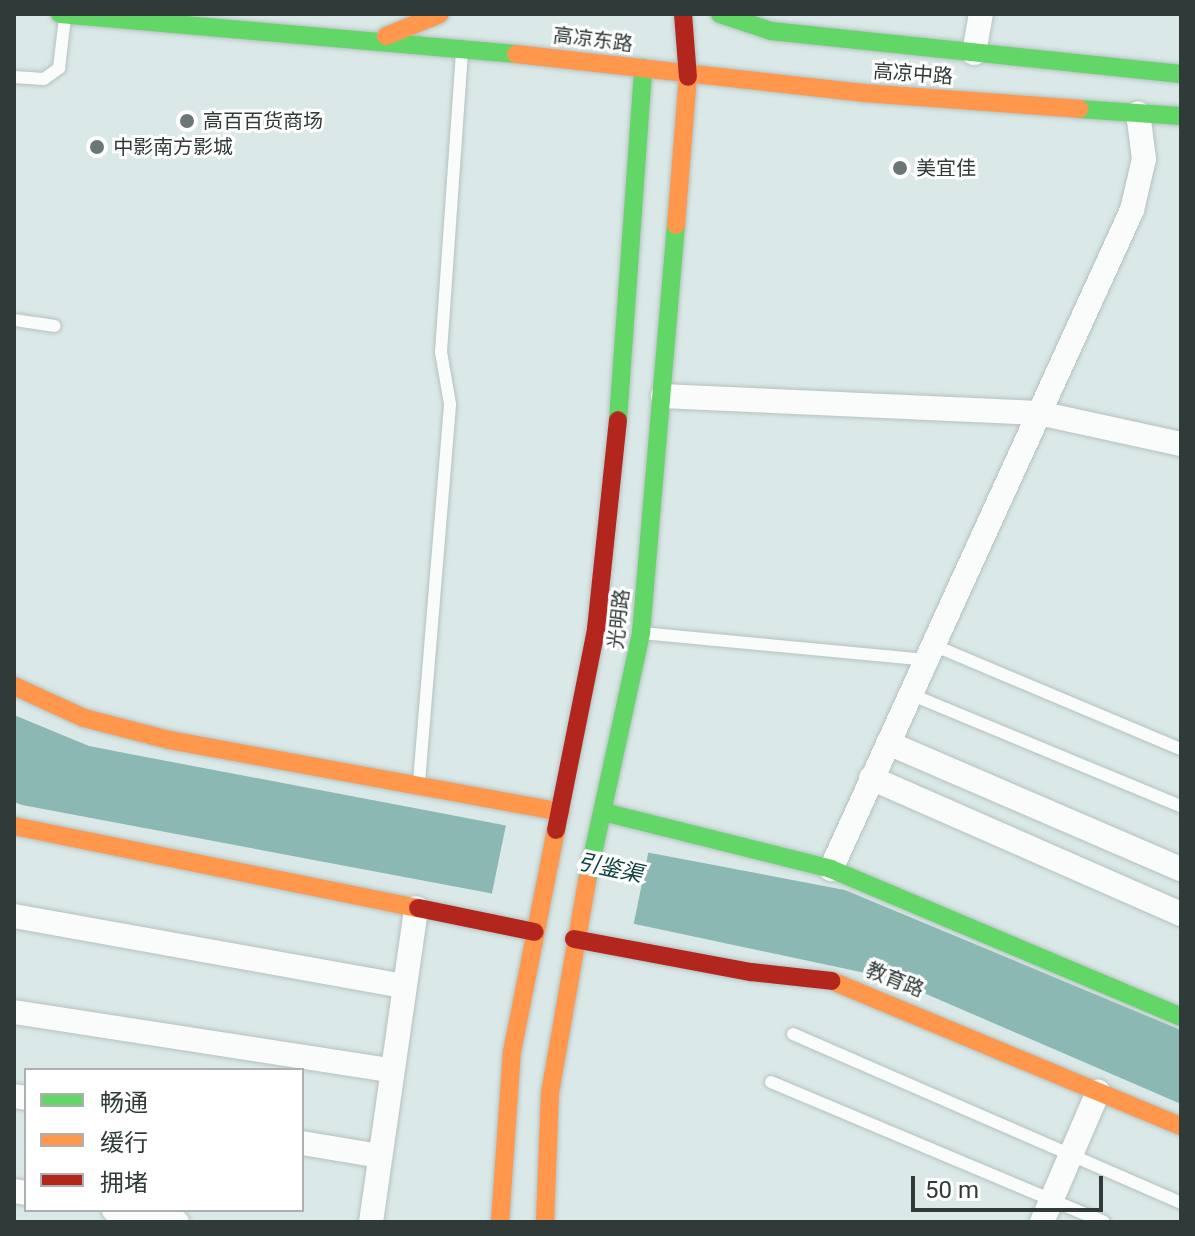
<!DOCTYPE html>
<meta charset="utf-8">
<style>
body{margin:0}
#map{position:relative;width:1195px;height:1236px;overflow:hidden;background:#dae9e7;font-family:Roboto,"Noto Sans SC",sans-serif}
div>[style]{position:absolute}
.water>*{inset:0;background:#8cb8b4}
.pier>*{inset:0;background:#dae9e7}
.roads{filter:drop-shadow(0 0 2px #b5c1c0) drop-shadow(0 0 2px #b5c1c0)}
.lane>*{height:12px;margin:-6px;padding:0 6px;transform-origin:6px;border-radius:6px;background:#f9fcfb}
.street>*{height:24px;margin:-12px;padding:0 12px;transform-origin:12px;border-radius:12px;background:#f9fcfb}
.fast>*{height:18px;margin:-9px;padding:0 9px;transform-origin:9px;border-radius:9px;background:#63d668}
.slow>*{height:18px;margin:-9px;padding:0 9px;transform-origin:9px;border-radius:9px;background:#ff974d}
.jam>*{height:18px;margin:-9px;padding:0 9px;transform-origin:9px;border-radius:9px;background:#b3261e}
.dots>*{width:22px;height:22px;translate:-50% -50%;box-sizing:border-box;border:4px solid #fff;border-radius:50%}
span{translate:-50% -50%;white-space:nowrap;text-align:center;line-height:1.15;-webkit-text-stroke:6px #fff;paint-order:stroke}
.street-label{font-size:20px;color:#2f3a39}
.poi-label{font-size:20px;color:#2f3a39}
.left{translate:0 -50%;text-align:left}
.water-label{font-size:22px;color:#0d433f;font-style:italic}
.frame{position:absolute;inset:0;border:16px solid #2f3a39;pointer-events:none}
.legend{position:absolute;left:24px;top:1068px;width:280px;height:144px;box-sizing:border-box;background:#fff;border:2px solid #acb0b0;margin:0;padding:10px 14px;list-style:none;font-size:24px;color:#2f3a39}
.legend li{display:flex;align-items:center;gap:16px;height:40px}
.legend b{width:40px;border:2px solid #acb0b0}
.scale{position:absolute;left:911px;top:1176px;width:192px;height:36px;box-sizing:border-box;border:4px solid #2f3a39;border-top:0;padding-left:10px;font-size:24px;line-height:28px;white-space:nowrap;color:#2f3a39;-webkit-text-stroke:6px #fff;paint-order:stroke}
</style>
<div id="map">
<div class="water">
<i style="clip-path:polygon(14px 715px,89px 746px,130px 754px,845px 890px,1181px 1030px,1181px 1104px,889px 978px,484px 892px,22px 805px,14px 802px)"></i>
</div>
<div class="pier">
<i style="clip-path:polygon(507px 820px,649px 849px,633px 927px,491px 898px)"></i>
</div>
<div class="roads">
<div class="lane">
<i style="left:14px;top:77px;width:30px;rotate:4deg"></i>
<i style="left:44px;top:79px;width:19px;rotate:-36deg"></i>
<i style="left:59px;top:68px;width:50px;rotate:-83.2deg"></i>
<i style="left:14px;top:320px;width:41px;rotate:8.3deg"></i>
<i style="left:642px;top:633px;width:285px;rotate:5.4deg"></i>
<i style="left:933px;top:645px;width:269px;rotate:22.8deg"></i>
<i style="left:910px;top:694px;width:293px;rotate:22.5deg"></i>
<i style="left:419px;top:782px;width:379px;rotate:-85.3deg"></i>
<i style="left:450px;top:404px;width:53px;rotate:-99.8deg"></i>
<i style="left:441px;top:352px;width:302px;rotate:-86deg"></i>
<i style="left:793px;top:1034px;width:423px;rotate:23.5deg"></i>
<i style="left:771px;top:1082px;width:361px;rotate:22.8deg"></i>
</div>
<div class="street">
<i style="left:974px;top:53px;width:40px;rotate:-80deg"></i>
<i style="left:663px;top:396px;width:376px;rotate:2.6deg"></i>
<i style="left:1039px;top:413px;width:145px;rotate:12.3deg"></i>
<i style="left:888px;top:743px;width:319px;rotate:23.3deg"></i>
<i style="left:871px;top:778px;width:339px;rotate:23.7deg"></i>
<i style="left:831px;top:869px;width:724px;rotate:-65.45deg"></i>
<i style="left:1132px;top:210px;width:52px;rotate:-76.8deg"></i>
<i style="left:1144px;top:159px;width:46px;rotate:-97.4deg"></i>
<i style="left:14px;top:916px;width:396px;rotate:10.2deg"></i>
<i style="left:14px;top:1012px;width:380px;rotate:8.8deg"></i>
<i style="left:14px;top:1096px;width:12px;rotate:9deg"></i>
<i style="left:302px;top:1143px;width:79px;rotate:9.5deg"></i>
<i style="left:14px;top:1191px;width:12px;rotate:9deg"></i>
<i style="left:114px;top:1210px;width:64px;rotate:10.8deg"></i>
<i style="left:371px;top:1222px;width:317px;rotate:-81.8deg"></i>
<i style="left:1042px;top:1222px;width:142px;rotate:-66.7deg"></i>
</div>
<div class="fast">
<i style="left:60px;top:14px;width:458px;rotate:5deg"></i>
<i style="left:720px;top:14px;width:54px;rotate:18.4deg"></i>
<i style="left:771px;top:31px;width:412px;rotate:6deg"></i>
<i style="left:1079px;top:109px;width:102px;rotate:3.9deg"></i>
<i style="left:618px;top:420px;width:353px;rotate:-85.9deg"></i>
<i style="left:603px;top:812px;width:235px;rotate:14deg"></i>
<i style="left:831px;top:869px;width:380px;rotate:22.9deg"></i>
<i style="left:587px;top:881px;width:254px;rotate:-77.7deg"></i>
<i style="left:641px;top:633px;width:409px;rotate:-85.1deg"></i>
</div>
<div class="slow">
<i style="left:386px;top:36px;width:58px;rotate:-22.2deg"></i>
<i style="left:516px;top:54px;width:349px;rotate:6.4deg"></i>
<i style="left:863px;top:93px;width:217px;rotate:4.2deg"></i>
<i style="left:676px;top:225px;width:148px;rotate:-85.4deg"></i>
<i style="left:14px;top:686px;width:77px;rotate:24.6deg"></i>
<i style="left:84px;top:718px;width:88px;rotate:14.5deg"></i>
<i style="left:169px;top:740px;width:398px;rotate:10.4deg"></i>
<i style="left:14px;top:826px;width:412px;rotate:11.5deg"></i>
<i style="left:832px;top:981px;width:378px;rotate:22.6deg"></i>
<i style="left:500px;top:1222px;width:170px;rotate:-86deg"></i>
<i style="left:512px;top:1052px;width:226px;rotate:-78.8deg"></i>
<i style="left:545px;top:1222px;width:129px;rotate:-87.8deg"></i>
<i style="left:550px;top:1093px;width:215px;rotate:-80.1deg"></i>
</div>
<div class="jam">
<i style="left:683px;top:14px;width:63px;rotate:85.5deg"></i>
<i style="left:556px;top:830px;width:205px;rotate:-78.7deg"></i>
<i style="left:596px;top:629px;width:210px;rotate:-84deg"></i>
<i style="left:418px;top:908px;width:119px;rotate:11.6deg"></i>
<i style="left:574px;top:939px;width:180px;rotate:10.6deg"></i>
<i style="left:751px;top:972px;width:81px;rotate:6.3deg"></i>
</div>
</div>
<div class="dots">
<i style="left:187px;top:121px;background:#6b7776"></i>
<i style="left:97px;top:147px;background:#6b7776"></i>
<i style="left:900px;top:168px;background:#6b7776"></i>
</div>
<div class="street-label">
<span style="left:593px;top:40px;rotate:7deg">高凉东路</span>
<span style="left:913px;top:74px;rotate:4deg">高凉中路</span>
<span style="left:619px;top:619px;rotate:-83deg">光明路</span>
<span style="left:895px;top:980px;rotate:22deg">教育路</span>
</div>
<div class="poi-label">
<span class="left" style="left:203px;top:121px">高百百货商场</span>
<span class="left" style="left:113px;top:147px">中影南方影城</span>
<span class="left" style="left:916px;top:168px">美宜佳</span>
</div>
<div class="water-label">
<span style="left:610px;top:868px;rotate:12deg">引鉴渠</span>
</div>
<div class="frame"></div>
<ul class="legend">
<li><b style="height:10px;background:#63d668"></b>畅通</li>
<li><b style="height:10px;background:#ff974d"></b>缓行</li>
<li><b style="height:10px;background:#b3261e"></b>拥堵</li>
</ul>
<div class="scale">50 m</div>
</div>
